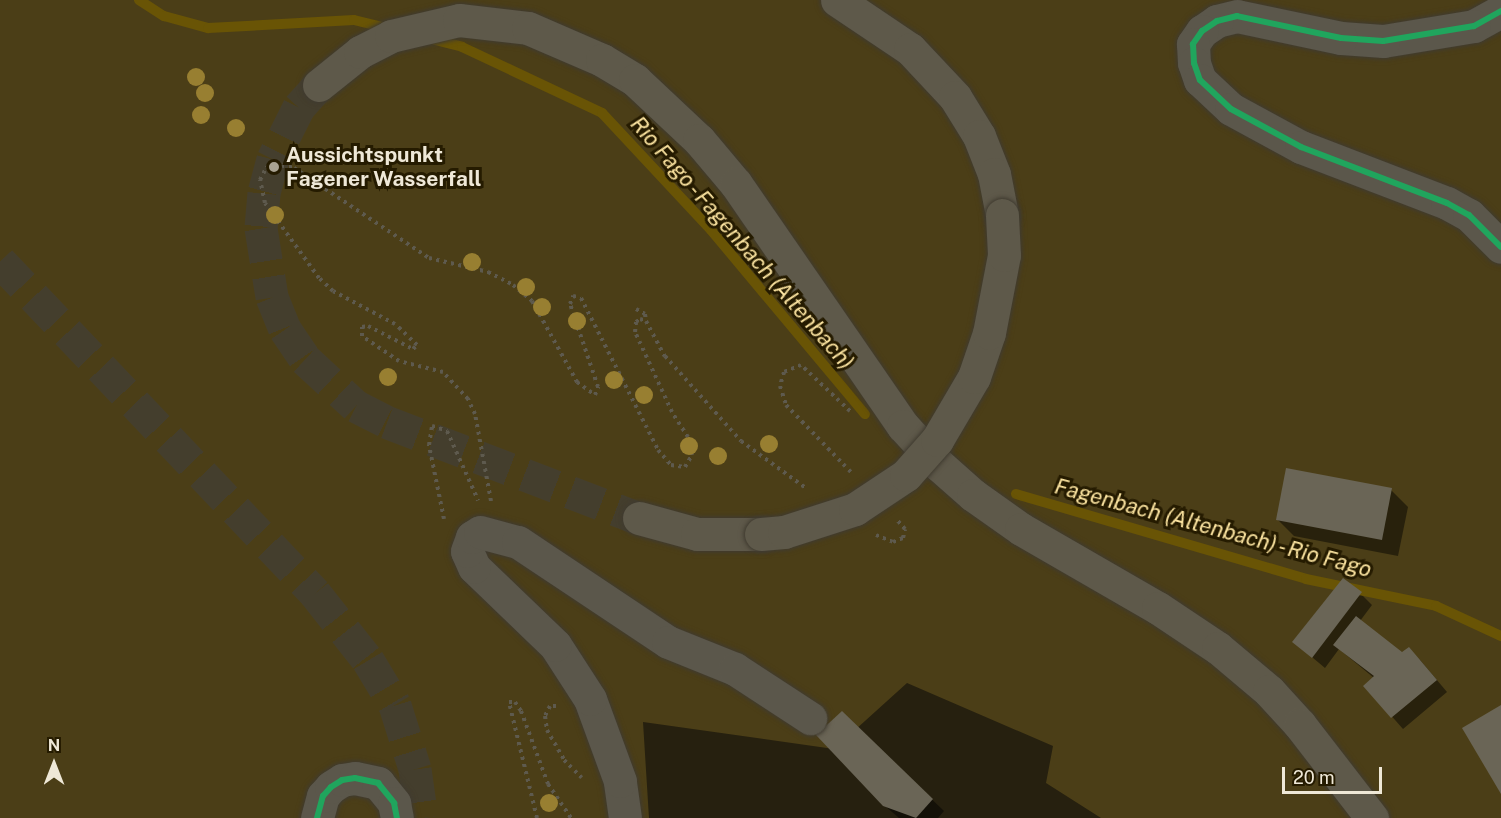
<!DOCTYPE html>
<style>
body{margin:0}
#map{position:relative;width:1501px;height:818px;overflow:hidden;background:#26200f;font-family:"Public Sans",sans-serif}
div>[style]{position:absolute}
.green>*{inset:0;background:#4b3e17}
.shadow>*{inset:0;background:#0007}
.stream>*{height:10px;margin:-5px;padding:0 5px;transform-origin:5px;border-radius:5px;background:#695405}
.building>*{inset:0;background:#6a6556}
.major-tunnel>*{height:33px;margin-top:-16.5px;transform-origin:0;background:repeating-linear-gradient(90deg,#443e2d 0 33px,transparent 0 49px)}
.path>*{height:4px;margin-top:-2px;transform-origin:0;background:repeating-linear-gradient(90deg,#5e5a4e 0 3px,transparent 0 7.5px)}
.roads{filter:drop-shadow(0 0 2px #403b30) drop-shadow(0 0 2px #403b30)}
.minor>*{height:33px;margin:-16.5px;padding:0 16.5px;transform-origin:16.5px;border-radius:16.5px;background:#5b574b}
.major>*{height:33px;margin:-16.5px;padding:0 16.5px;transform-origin:16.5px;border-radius:16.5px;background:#5e594a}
.bridges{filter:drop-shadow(0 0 2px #403b30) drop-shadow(0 0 2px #403b30)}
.major-bridge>*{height:33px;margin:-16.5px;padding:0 16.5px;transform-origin:16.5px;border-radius:16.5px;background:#5e594a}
.cycleway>*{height:6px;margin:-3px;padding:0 3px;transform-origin:3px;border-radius:3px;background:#20a55d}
.trees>*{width:18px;height:18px;margin:-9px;border-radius:50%;background:#987f31}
.dots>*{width:16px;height:16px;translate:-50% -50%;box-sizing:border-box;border:3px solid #251b00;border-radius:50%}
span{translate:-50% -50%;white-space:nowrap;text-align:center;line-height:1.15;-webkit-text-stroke:6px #251b00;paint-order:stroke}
.poi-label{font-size:21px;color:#efe8d7;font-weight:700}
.left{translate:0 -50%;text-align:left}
.water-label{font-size:22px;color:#fbe39f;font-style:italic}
.north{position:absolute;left:24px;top:734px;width:60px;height:60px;-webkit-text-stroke:4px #251b00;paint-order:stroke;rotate:0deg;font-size:16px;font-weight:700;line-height:24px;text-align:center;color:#efe8d7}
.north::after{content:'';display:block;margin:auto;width:21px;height:27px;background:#efe8d7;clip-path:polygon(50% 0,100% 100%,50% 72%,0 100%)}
.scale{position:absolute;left:1282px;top:767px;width:100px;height:27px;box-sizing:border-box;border:3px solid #efe8d7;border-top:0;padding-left:8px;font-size:18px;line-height:21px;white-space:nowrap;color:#efe8d7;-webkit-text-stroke:4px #251b00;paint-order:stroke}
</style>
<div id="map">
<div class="green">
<i style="clip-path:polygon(0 0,1501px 0,1501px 818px,1101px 818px,1046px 783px,1053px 746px,907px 683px,834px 749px,643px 722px,649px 818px,0 818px)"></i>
</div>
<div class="shadow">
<i style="clip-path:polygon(1391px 490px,1408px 507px,1398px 556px,1294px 536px,1277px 519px)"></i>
<i style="clip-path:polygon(1361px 594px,1372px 605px,1360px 621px,1402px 654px,1420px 660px,1447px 692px,1403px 729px,1365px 686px,1374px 678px,1339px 649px,1325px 668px,1294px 642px)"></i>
<i style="clip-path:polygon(842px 713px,944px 811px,938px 818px,899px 818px,884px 805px)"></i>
</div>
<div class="stream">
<i style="left:139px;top:0;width:30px;rotate:33deg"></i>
<i style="left:164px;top:16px;width:46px;rotate:15.3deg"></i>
<i style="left:208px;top:28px;width:146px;rotate:-3.1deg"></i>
<i style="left:354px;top:20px;width:36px;rotate:14deg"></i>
<i style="left:427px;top:38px;width:36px;rotate:14deg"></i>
<i style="left:462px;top:47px;width:155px;rotate:25.2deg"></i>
<i style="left:602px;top:113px;width:160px;rotate:47deg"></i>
<i style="left:711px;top:230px;width:240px;rotate:50.1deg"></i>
<i style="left:1016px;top:494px;width:302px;rotate:16.3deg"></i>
<i style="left:1306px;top:579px;width:133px;rotate:11.7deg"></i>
<i style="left:1436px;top:606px;width:72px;rotate:24.8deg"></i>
</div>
<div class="building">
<i style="clip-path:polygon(1286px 468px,1392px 488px,1382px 540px,1276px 520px)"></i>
<i style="clip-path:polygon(1343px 578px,1362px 592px,1312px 658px,1292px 642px)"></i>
<i style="clip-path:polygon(1356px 616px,1402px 652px,1409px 647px,1437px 680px,1391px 718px,1363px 686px,1374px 676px,1333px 645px)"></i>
<i style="clip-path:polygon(1501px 705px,1501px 794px,1462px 728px)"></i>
<i style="clip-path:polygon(842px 711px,933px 799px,916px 818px,883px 806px,816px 735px)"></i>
</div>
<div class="major-tunnel">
<i style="left:319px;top:85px;width:30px;rotate:132deg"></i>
<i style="left:299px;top:107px;width:58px;rotate:116.6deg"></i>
<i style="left:273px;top:159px;width:35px;rotate:105deg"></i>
<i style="left:264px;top:193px;width:35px;rotate:95deg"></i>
<i style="left:261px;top:228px;width:70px;rotate:80.9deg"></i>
<i style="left:272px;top:297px;width:35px;rotate:68deg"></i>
<i style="left:285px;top:329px;width:36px;rotate:56deg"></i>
<i style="left:305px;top:359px;width:69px;rotate:42.7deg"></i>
<i style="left:356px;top:406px;width:35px;rotate:27deg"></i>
<i style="left:387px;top:422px;width:270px;rotate:20.9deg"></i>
<i style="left:0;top:261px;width:458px;rotate:46.5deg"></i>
<i style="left:315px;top:593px;width:85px;rotate:51.7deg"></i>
<i style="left:368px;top:660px;width:52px;rotate:59deg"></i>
<i style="left:395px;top:705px;width:67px;rotate:72.6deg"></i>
<i style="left:415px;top:769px;width:49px;rotate:81.9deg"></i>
</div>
<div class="path">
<i style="left:636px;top:309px;width:10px;rotate:29deg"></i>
<i style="left:645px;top:314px;width:7px;rotate:82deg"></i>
<i style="left:850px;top:411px;width:67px;rotate:-136.8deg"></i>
<i style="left:801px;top:365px;width:18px;rotate:158deg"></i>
<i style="left:784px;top:372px;width:15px;rotate:106deg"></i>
<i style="left:780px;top:386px;width:20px;rotate:72deg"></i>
<i style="left:786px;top:405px;width:93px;rotate:45.9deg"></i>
<i style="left:491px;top:501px;width:88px;rotate:-100.4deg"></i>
<i style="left:475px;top:414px;width:17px;rotate:-115deg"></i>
<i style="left:468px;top:399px;width:37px;rotate:-133deg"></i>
<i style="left:443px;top:372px;width:45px;rotate:-166deg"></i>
<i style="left:399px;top:361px;width:45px;rotate:-146deg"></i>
<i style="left:362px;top:336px;width:9px;rotate:-90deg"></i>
<i style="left:362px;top:327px;width:6px;rotate:-9deg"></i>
<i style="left:368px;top:326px;width:51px;rotate:27.1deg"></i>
<i style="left:413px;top:349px;width:6px;rotate:-45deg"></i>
<i style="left:417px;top:345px;width:30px;rotate:-136deg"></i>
<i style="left:395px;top:324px;width:70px;rotate:-152deg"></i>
<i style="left:333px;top:291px;width:19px;rotate:-137deg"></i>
<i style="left:319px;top:278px;width:92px;rotate:-125.8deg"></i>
<i style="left:265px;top:203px;width:24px;rotate:-102deg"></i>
<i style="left:260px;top:180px;width:13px;rotate:-63deg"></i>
<i style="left:266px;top:168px;width:9px;rotate:-27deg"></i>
<i style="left:274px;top:164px;width:20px;rotate:11deg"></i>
<i style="left:294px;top:168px;width:162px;rotate:33.7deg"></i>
<i style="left:429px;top:258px;width:61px;rotate:13.3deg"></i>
<i style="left:488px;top:272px;width:28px;rotate:27deg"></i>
<i style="left:513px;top:285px;width:25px;rotate:40deg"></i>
<i style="left:532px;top:301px;width:93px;rotate:60.9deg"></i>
<i style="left:577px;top:382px;width:22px;rotate:36deg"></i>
<i style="left:595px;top:395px;width:9px;rotate:-69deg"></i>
<i style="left:598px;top:387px;width:88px;rotate:-108.6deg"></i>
<i style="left:570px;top:304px;width:9px;rotate:-69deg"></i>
<i style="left:573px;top:296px;width:8px;rotate:14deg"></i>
<i style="left:581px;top:298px;width:170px;rotate:63.1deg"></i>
<i style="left:658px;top:450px;width:20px;rotate:49deg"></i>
<i style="left:671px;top:465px;width:14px;rotate:8deg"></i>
<i style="left:685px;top:467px;width:14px;rotate:-60deg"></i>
<i style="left:692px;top:455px;width:18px;rotate:-103deg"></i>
<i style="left:688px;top:437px;width:30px;rotate:-123deg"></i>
<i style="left:672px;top:412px;width:88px;rotate:-114.8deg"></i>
<i style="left:635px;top:332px;width:10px;rotate:-84deg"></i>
<i style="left:636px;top:322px;width:5px;rotate:-37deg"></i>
<i style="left:640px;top:319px;width:6px;rotate:18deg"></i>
<i style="left:646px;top:321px;width:40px;rotate:62deg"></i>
<i style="left:665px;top:356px;width:114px;rotate:48.2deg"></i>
<i style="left:741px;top:441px;width:82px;rotate:36deg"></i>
<i style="left:444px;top:519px;width:76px;rotate:-101.5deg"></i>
<i style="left:429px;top:445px;width:19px;rotate:-81deg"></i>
<i style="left:432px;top:426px;width:16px;rotate:18deg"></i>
<i style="left:447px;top:431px;width:76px;rotate:65.8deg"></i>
<i style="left:876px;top:535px;width:18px;rotate:22deg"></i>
<i style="left:893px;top:542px;width:11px;rotate:-22deg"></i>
<i style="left:903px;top:538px;width:9px;rotate:-77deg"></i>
<i style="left:905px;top:529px;width:11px;rotate:-131deg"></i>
<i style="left:556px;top:706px;width:6px;rotate:180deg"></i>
<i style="left:550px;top:706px;width:11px;rotate:117deg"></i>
<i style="left:545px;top:716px;width:14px;rotate:82deg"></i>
<i style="left:547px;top:730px;width:34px;rotate:60deg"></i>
<i style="left:564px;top:760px;width:25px;rotate:45deg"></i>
<i style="left:537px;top:818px;width:119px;rotate:-103.6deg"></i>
<i style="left:509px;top:702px;width:6px"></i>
<i style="left:515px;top:702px;width:11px;rotate:56deg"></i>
<i style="left:521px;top:711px;width:78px;rotate:69.7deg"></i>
<i style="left:548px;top:784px;width:41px;rotate:55.9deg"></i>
</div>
<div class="roads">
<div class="minor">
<i style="left:1501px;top:11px;width:31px;rotate:151deg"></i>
<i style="left:1474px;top:26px;width:92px;rotate:170.6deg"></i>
<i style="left:1383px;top:41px;width:42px;rotate:-175.9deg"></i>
<i style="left:1341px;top:38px;width:106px;rotate:-168.1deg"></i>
<i style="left:1237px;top:16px;width:21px;rotate:166deg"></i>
<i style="left:1217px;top:21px;width:18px;rotate:146deg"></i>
<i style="left:1202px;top:31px;width:16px;rotate:125deg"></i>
<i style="left:1193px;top:44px;width:19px;rotate:87deg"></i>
<i style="left:1194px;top:63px;width:18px;rotate:71deg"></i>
<i style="left:1200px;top:80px;width:42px;rotate:43.1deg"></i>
<i style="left:1231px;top:109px;width:80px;rotate:28.5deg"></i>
<i style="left:1301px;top:147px;width:156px;rotate:21deg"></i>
<i style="left:1447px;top:203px;width:25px;rotate:29deg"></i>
<i style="left:1469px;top:215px;width:45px;rotate:45deg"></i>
<i style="left:317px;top:818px;width:23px;rotate:-75deg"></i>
<i style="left:323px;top:796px;width:12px;rotate:-48deg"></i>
<i style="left:331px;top:787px;width:13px;rotate:-32deg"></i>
<i style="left:342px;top:780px;width:13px;rotate:-9deg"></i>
<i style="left:355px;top:778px;width:24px;rotate:12deg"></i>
<i style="left:378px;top:783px;width:26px;rotate:51deg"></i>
<i style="left:394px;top:803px;width:15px;rotate:79deg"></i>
<i style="left:625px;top:818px;width:37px;rotate:-98deg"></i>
<i style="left:620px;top:781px;width:87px;rotate:-110.1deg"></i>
<i style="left:590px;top:699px;width:64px;rotate:-122.9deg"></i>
<i style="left:555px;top:645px;width:112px;rotate:-136.1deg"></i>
<i style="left:474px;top:567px;width:17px;rotate:-114deg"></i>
<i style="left:467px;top:551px;width:15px;rotate:-70deg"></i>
<i style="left:472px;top:537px;width:9px;rotate:-32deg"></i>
<i style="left:480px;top:532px;width:39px;rotate:15deg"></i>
<i style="left:518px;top:542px;width:180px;rotate:33.7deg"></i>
<i style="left:668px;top:642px;width:72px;rotate:21.9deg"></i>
<i style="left:735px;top:669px;width:90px;rotate:33.2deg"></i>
</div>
<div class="major">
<i style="left:837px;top:0;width:88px;rotate:33.9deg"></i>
<i style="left:910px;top:49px;width:66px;rotate:46.8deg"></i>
<i style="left:955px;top:97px;width:46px;rotate:58.4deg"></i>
<i style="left:979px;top:136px;width:41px;rotate:68.5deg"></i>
<i style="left:994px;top:174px;width:42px;rotate:79deg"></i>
<i style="left:319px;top:85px;width:53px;rotate:-38.8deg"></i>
<i style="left:360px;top:52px;width:35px;rotate:-27deg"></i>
<i style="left:391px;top:36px;width:70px;rotate:-13.2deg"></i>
<i style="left:459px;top:20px;width:69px;rotate:6.6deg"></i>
<i style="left:528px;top:28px;width:81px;rotate:23.4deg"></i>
<i style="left:602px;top:60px;width:39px;rotate:31deg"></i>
<i style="left:635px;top:80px;width:88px;rotate:43.2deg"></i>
<i style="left:699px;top:140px;width:57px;rotate:49.9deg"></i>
<i style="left:736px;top:184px;width:294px;rotate:55.4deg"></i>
<i style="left:903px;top:426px;width:53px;rotate:47.3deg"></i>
<i style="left:939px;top:465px;width:45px;rotate:41.4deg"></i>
<i style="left:973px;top:495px;width:59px;rotate:35.3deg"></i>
<i style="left:1021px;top:529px;width:158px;rotate:30deg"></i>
<i style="left:1158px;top:608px;width:72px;rotate:33.7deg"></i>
<i style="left:1218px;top:648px;width:67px;rotate:40.1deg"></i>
<i style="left:1269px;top:691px;width:46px;rotate:47.6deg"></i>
<i style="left:1300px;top:725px;width:118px;rotate:52.3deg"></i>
<i style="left:639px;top:518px;width:60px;rotate:15.4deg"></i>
<i style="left:697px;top:534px;width:64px"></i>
</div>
</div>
<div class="bridges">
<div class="major-bridge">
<i style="left:761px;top:534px;width:23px;rotate:-5deg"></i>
<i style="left:784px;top:532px;width:75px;rotate:-17.9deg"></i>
<i style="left:855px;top:509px;width:61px;rotate:-33.7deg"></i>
<i style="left:906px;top:475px;width:47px;rotate:-48.5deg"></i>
<i style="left:937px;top:440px;width:73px;rotate:-59.6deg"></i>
<i style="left:974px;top:377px;width:46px;rotate:-71.2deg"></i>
<i style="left:989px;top:333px;width:79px;rotate:-79.1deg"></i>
<i style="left:1004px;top:255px;width:40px;rotate:-92.9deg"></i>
</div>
</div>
<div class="cycleway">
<i style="left:1501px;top:11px;width:31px;rotate:151deg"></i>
<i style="left:1474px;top:26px;width:92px;rotate:170.6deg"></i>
<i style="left:1383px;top:41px;width:42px;rotate:-175.9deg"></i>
<i style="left:1341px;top:38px;width:106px;rotate:-168.1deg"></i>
<i style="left:1237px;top:16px;width:21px;rotate:166deg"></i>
<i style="left:1217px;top:21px;width:18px;rotate:146deg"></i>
<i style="left:1202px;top:31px;width:16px;rotate:125deg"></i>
<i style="left:1193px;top:44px;width:19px;rotate:87deg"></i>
<i style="left:1194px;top:63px;width:18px;rotate:71deg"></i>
<i style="left:1200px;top:80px;width:42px;rotate:43.1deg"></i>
<i style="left:1231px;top:109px;width:80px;rotate:28.5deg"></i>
<i style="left:1301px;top:147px;width:156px;rotate:21deg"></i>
<i style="left:1447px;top:203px;width:25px;rotate:29deg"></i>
<i style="left:1469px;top:215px;width:45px;rotate:45deg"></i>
<i style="left:317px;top:818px;width:23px;rotate:-75deg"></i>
<i style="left:323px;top:796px;width:12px;rotate:-48deg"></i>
<i style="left:331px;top:787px;width:13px;rotate:-32deg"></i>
<i style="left:342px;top:780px;width:13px;rotate:-9deg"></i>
<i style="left:355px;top:778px;width:24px;rotate:12deg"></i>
<i style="left:378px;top:783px;width:26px;rotate:51deg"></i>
<i style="left:394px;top:803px;width:15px;rotate:79deg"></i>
</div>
<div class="trees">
<i style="left:196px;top:77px"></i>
<i style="left:205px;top:93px"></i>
<i style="left:201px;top:115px"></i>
<i style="left:236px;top:128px"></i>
<i style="left:275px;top:215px"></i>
<i style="left:472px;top:262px"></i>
<i style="left:526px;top:287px"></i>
<i style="left:542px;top:307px"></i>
<i style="left:577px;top:321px"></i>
<i style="left:388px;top:377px"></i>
<i style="left:614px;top:380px"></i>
<i style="left:644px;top:395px"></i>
<i style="left:769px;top:444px"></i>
<i style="left:689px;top:446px"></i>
<i style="left:718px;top:456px"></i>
<i style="left:549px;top:803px"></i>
</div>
<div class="dots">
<i style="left:274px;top:167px;background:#a9a291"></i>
</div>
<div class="poi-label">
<span class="left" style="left:286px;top:167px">Aussichtspunkt<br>Fagener Wasserfall</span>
</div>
<div class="water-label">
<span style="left:742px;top:243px;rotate:49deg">Rio Fago - Fagenbach (Altenbach)</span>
<span style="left:1213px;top:528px;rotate:15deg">Fagenbach (Altenbach) - Rio Fago</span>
</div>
<div class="north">N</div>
<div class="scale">20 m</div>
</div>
